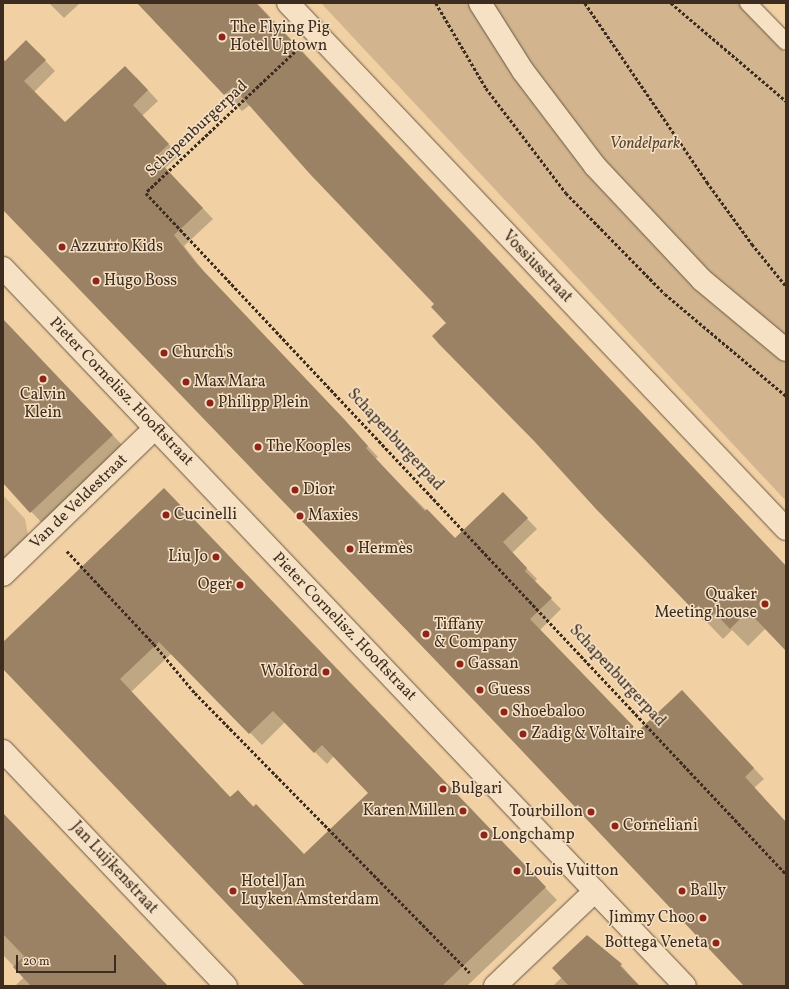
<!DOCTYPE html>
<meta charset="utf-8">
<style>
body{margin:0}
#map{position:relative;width:789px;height:989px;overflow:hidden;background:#f1d1a4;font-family:Vollkorn,serif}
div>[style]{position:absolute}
.green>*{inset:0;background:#d2b58e}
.shadow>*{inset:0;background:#0003}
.building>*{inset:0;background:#9b8265}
.path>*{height:2.5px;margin-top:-1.25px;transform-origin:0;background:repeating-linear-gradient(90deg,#3d2d20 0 3px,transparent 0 5px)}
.roads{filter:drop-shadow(0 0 1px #6a5641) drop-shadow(0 0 1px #6a5641)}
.service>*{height:16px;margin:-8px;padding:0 8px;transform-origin:8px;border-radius:8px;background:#f6e1c4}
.pedestrian>*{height:22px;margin:-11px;padding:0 11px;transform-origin:11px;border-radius:11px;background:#f6e1c4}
.minor>*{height:22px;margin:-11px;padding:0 11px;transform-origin:11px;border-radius:11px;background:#f6e1c4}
.dots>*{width:11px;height:11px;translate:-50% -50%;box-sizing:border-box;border:2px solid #f6e1c4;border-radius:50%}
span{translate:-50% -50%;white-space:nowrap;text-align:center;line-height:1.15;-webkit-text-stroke:3px #f6e1c4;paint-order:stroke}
.poi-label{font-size:16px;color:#3d2d20}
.left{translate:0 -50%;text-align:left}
.right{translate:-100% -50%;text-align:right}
.street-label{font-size:16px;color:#3d2d20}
.park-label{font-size:16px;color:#5b4836;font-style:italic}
.frame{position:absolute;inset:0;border:4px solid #3d2d20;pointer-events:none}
.scale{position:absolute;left:16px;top:955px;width:100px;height:18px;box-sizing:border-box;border:2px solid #3d2d20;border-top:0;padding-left:5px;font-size:12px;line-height:14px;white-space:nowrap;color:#3d2d20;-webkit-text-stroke:3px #f6e1c4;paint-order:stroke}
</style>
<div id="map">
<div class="green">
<i style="clip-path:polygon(321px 3px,738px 3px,786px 54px,786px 501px)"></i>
<i style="clip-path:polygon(3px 495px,25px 519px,29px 540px,3px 565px)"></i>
</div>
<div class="shadow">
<i style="clip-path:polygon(49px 3px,80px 3px,64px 18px)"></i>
<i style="clip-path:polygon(138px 3px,257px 3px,786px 566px,786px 649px,766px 628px,748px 646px,732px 630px,723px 639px,597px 508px,447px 323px,436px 305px,250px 105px,242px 111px)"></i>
<i style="clip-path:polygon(37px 52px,55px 71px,34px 92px,65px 124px,136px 77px,158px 101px,142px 116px,179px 155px,165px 168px,213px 219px,184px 246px,206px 274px,378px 457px,375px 459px,455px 539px,513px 504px,537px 529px,512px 553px,537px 579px,534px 582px,561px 609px,540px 630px,638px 733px,692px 702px,764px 779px,754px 788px,786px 822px,786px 986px,747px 986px,3px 208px,3px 60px,5px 62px)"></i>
<i style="clip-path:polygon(3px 320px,125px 448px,43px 524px,3px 482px)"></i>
<i style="clip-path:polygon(evenodd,175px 501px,557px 900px,467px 986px,307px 986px,3px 667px,3px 643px,175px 501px,172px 653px,262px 745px,285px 722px,327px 764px,334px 756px,370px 793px,304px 855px,238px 791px,231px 798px,131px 692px,172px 653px)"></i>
<i style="clip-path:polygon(3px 814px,167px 986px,15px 986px,24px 977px,3px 955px)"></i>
<i style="clip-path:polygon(621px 965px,639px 986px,553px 986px,562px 977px)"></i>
</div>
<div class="building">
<i style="clip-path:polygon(137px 3px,256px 3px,786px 566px,786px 651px,748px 611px,730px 629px,715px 613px,705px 622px,596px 509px,535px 442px,439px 344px,432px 336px,446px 323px,431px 307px,434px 304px,309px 173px,233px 87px,224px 95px)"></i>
<i style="clip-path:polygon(26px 40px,46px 60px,24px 81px,65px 122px,125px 66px,148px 90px,133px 105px,169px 144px,155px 157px,203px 208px,174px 235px,196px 263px,344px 419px,368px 446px,366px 448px,425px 511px,427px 509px,455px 538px,503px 492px,528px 518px,503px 542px,527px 568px,525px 571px,552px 598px,530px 619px,638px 731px,682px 690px,754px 768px,745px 777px,786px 822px,786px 986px,744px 986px,491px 718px,3px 210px,3px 59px,5px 61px)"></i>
<i style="clip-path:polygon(3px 319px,113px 435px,30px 513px,3px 483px)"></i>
<i style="clip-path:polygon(evenodd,164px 488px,546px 887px,442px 986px,305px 986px,3px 669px,3px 642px,164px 488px,159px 642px,249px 734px,273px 711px,314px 753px,322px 745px,368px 793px,304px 854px,256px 804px,253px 807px,238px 790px,230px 797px,120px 679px,159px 642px)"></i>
<i style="clip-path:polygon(3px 813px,44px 856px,168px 986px,31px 986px,13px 967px,24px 956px,3px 934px)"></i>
<i style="clip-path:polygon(587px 935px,622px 964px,620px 966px,640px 986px,569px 986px,552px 968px)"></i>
</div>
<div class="path">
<i style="left:436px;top:3px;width:99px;rotate:59.5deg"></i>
<i style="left:486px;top:88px;width:132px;rotate:52.7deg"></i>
<i style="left:566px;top:193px;width:141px;rotate:45.6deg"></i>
<i style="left:665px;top:294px;width:158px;rotate:40.1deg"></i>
<i style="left:585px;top:3px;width:217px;rotate:55.7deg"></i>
<i style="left:707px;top:182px;width:77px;rotate:54deg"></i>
<i style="left:752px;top:244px;width:54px;rotate:51deg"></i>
<i style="left:671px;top:3px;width:151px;rotate:40.4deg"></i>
<i style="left:295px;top:52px;width:205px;rotate:136.6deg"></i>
<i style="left:146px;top:193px;width:935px;rotate:46.78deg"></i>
<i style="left:67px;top:551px;width:127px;rotate:46.9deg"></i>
<i style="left:154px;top:644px;width:64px;rotate:50.1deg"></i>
<i style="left:195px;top:693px;width:392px;rotate:45.5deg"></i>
</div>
<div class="roads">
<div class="service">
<i style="left:748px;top:3px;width:54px;rotate:45.7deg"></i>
</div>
<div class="pedestrian">
<i style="left:480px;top:3px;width:80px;rotate:57.7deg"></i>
<i style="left:523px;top:71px;width:119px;rotate:52.8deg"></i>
<i style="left:595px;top:166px;width:156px;rotate:46.8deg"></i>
<i style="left:702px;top:280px;width:109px;rotate:39.8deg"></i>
<i style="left:3px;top:575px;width:211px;rotate:-44deg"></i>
</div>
<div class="minor">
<i style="left:288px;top:3px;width:724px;rotate:46.57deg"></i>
<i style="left:3px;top:268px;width:990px;rotate:46.47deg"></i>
<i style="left:3px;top:751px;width:324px;rotate:46.5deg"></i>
<i style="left:495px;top:986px;width:138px;rotate:-43.5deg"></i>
</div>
</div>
<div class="dots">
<i style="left:222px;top:37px;background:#8f2418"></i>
<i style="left:62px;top:247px;background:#8f2418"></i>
<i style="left:96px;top:281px;background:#8f2418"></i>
<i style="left:164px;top:353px;background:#8f2418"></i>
<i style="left:43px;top:379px;background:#8f2418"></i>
<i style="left:186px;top:382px;background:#8f2418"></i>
<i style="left:210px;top:403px;background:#8f2418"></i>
<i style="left:258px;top:447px;background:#8f2418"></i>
<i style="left:295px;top:490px;background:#8f2418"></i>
<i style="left:166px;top:515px;background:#8f2418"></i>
<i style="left:300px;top:516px;background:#8f2418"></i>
<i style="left:350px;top:549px;background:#8f2418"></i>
<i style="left:216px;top:557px;background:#8f2418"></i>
<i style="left:240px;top:585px;background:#8f2418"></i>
<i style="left:765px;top:604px;background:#8f2418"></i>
<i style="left:426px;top:634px;background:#8f2418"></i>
<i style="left:460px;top:664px;background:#8f2418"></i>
<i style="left:326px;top:672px;background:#8f2418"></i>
<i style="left:480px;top:690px;background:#8f2418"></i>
<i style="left:504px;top:712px;background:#8f2418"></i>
<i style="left:523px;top:734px;background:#8f2418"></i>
<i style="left:443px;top:789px;background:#8f2418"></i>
<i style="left:463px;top:811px;background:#8f2418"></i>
<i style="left:591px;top:812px;background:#8f2418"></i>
<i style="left:615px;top:826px;background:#8f2418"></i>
<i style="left:484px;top:835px;background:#8f2418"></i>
<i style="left:517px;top:871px;background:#8f2418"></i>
<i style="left:233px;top:891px;background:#8f2418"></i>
<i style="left:682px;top:891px;background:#8f2418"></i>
<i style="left:703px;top:918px;background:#8f2418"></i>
<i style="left:716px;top:943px;background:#8f2418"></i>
</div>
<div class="poi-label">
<span class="left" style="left:230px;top:37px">The Flying Pig<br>Hotel Uptown</span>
<span class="left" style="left:70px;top:247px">Azzurro Kids</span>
<span class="left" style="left:104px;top:281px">Hugo Boss</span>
<span class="left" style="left:172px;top:353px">Church's</span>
<span class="left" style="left:194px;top:382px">Max Mara</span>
<span style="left:43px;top:404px">Calvin<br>Klein</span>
<span class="left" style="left:218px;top:403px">Philipp Plein</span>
<span class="left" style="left:266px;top:447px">The Kooples</span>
<span class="left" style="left:303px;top:490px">Dior</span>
<span class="left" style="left:174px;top:515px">Cucinelli</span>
<span class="left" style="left:308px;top:516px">Maxies</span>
<span class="left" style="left:358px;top:549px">Hermès</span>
<span class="right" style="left:208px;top:557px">Liu Jo</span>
<span class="right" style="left:232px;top:585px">Oger</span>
<span class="right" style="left:757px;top:604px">Quaker<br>Meeting house</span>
<span class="left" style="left:434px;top:634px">Tiffany<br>&amp; Company</span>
<span class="left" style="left:468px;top:664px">Gassan</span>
<span class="right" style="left:318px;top:672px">Wolford</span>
<span class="left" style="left:488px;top:690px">Guess</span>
<span class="left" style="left:512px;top:712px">Shoebaloo</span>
<span class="left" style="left:531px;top:734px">Zadig &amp; Voltaire</span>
<span class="left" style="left:451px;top:789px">Bulgari</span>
<span class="right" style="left:455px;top:811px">Karen Millen</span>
<span class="right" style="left:583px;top:812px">Tourbillon</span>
<span class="left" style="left:623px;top:826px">Corneliani</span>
<span class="left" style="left:492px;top:835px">Longchamp</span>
<span class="left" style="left:525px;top:871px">Louis Vuitton</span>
<span class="left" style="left:241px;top:891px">Hotel Jan<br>Luyken Amsterdam</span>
<span class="left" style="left:690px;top:891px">Bally</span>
<span class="right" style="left:695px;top:918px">Jimmy Choo</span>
<span class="right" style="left:708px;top:943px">Bottega Veneta</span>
</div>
<div class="street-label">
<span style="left:197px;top:129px;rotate:-43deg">Schapenburgerpad</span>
<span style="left:537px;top:267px;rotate:46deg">Vossiusstraat</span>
<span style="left:121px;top:392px;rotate:46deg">Pieter Cornelisz. Hooftstraat</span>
<span style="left:395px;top:440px;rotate:47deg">Schapenburgerpad</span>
<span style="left:79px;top:502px;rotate:-44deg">Van de Veldestraat</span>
<span style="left:344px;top:627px;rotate:46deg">Pieter Cornelisz. Hooftstraat</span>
<span style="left:617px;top:676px;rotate:47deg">Schapenburgerpad</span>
<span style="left:114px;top:868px;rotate:47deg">Jan Luijkenstraat</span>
</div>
<div class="park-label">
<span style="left:645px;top:144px">Vondelpark</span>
</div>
<div class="frame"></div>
<div class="scale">20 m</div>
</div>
